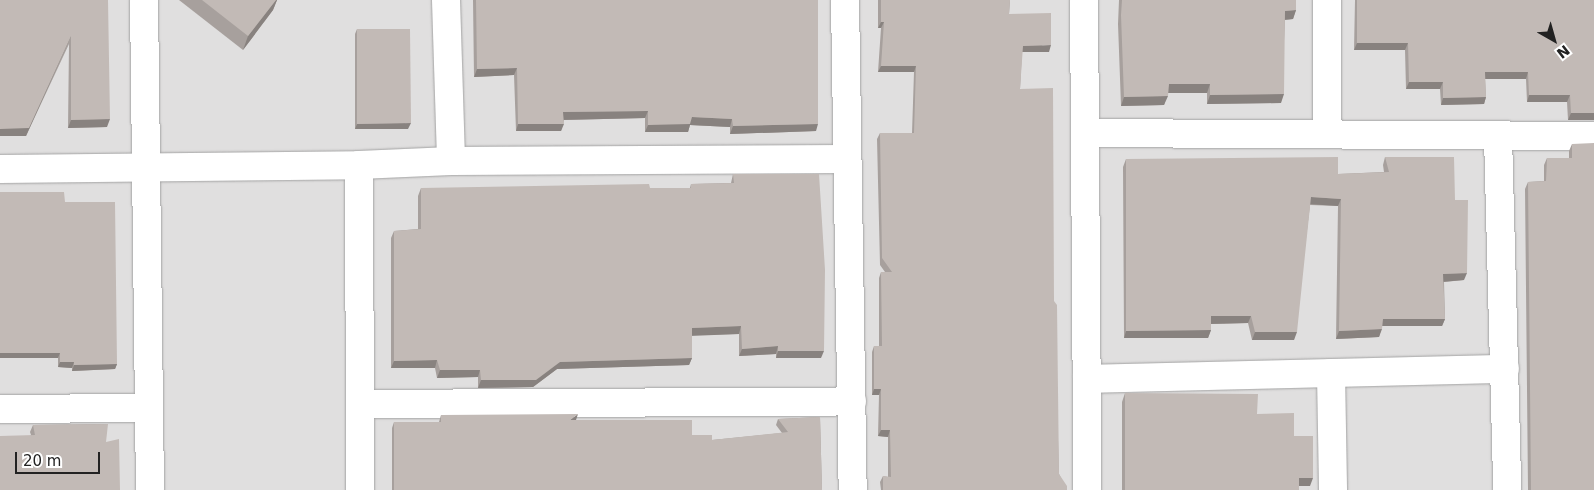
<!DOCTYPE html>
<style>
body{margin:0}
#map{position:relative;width:1594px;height:490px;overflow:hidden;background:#f1eee9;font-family:"DejaVu Sans",sans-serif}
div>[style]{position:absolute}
.residential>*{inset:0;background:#e0dfdf}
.roads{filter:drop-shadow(0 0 1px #a3a3a3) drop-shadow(0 0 1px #a3a3a3)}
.street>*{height:28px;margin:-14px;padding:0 14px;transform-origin:14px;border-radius:14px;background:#fff}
.wall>*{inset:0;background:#a7a09d}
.shaded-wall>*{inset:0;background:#88827f}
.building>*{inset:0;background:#c2bab6}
span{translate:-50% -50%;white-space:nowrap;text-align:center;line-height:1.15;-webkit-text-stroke:5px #fff;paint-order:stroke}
.north{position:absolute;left:1529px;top:15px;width:50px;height:50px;-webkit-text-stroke:4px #fff;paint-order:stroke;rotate:142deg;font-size:14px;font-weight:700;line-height:20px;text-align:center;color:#222}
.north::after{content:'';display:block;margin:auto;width:18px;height:22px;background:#222;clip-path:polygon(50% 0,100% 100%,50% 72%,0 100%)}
.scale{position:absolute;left:15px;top:452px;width:85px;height:22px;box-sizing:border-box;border:2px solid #222;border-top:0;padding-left:6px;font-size:15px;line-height:18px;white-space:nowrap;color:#222;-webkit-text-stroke:4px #fff;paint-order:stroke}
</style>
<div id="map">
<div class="residential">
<i style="clip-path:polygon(0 0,1594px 0,1594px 490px,0 490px)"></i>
</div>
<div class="roads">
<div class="street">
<i style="left:144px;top:0;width:490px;rotate:89.3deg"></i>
<i style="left:446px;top:0;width:161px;rotate:88.2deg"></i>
<i style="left:845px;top:0;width:490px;rotate:89.1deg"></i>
<i style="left:1084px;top:0;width:490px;rotate:89.6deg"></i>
<i style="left:1087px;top:133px;width:507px;rotate:0.34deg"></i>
<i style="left:1327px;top:134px;width:134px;rotate:-90deg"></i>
<i style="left:1498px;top:136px;width:354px;rotate:88.5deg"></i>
<i style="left:359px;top:165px;width:325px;rotate:89.8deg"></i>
<i style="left:0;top:169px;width:359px;rotate:-0.6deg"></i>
<i style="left:359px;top:165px;width:92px;rotate:-2.5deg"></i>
<i style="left:451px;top:161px;width:395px;rotate:-0.3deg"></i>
<i style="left:1331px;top:373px;width:117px;rotate:89deg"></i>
<i style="left:1087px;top:379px;width:418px;rotate:-1.4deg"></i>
<i style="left:360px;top:404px;width:492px;rotate:-0.3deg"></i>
<i style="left:0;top:409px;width:148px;rotate:-0.4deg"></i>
</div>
</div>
<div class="wall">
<i style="clip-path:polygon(0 0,108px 0,107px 127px,68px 128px,69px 44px,26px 136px)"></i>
<i style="clip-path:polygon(179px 0,277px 0,273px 10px,243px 50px)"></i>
<i style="clip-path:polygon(473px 0,818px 0,816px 131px,730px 134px,730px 127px,690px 125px,688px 132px,645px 132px,645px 118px,564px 120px,561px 131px,516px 131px,514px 75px,474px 77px)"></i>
<i style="clip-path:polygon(878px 0,1010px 0,1009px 14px,1049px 52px,1022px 52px,1020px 89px,1054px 301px,1059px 474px,1067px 490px,881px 490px,880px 482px,883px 476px,888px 477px,888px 437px,878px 436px,879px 395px,872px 395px,872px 352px,874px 346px,879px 346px,879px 278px,881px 272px,885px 272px,880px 265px,877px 139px,880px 133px,912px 133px,914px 72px,878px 72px,881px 28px,878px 28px)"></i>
<i style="clip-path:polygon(1119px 0,1296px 0,1296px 10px,1293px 19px,1285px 20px,1281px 103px,1207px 104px,1207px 93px,1168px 93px,1164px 105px,1121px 106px,1118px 24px)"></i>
<i style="clip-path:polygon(1355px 0,1594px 0,1594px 120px,1568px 120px,1567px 102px,1527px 102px,1526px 79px,1485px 79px,1486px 97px,1484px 104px,1441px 105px,1440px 89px,1406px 89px,1405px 50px,1354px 50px)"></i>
<i style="clip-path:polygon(357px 29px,408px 129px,355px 129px,355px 34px)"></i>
<i style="clip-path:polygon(1572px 144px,1594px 490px,1528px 490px,1525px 189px,1528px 182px,1544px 181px,1544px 165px,1547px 158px,1569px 158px,1569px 151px)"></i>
<i style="clip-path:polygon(1385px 157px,1455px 200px,1464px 280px,1444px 282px,1445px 319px,1442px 326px,1382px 326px,1379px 337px,1336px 339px,1338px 206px,1310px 205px,1294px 340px,1252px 340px,1248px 323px,1211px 324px,1211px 330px,1208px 338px,1124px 338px,1123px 167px,1126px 159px,1338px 174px,1384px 172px,1383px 165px)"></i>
<i style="clip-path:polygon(733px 174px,821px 358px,776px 358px,776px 354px,739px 356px,739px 334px,692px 335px,692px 358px,689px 365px,557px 369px,533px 387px,478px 388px,478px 377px,437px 378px,435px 368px,391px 368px,391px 238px,394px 231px,418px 229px,418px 196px,421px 188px,690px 188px,691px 184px,731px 183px)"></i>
<i style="clip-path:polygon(0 192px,65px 202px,117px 364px,115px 369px,72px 371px,72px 368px,58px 367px,58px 358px,0 358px)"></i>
<i style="clip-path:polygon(1125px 393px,1257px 414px,1310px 486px,1299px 486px,1299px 490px,1122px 490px,1122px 402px)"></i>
<i style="clip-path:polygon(441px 415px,576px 420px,692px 435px,712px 440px,782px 433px,776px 425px,778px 419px,820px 417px,822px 490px,392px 490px,392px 428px,394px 422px,439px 422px)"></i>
<i style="clip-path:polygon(108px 424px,0 490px,31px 435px,30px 432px,33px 425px)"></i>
</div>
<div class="shaded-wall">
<i style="clip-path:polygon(276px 0,277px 0,273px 10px,243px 50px,248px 36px)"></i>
<i style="clip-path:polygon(1296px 10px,1293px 19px,1282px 20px,1285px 11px)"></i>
<i style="clip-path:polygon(881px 22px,884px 22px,881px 28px,878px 28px)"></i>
<i style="clip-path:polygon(71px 36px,26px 136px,0 136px,0 129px)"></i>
<i style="clip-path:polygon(1357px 43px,1408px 43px,1405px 50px,1354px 50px)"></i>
<i style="clip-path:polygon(1051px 45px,1049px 52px,1020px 52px,1023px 46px)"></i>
<i style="clip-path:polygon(881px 66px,916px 66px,914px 72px,878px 72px)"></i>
<i style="clip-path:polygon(517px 68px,514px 75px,474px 77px,477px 69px)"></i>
<i style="clip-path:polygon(1485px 72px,1528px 72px,1526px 79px,1483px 79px)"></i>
<i style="clip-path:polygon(1409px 82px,1443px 82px,1440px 89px,1406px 89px)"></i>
<i style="clip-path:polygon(1169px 84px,1210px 84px,1207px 93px,1166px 93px)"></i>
<i style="clip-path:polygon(1284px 94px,1281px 103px,1207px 104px,1210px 95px)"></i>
<i style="clip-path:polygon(1529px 95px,1570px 95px,1567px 102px,1527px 102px)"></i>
<i style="clip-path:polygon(1168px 96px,1164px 105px,1121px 106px,1124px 97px)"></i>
<i style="clip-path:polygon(1486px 97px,1484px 104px,1441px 105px,1443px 98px)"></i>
<i style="clip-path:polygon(648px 111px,645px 118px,560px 120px,563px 112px)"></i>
<i style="clip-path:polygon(1571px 113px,1594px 113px,1594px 120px,1568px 120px)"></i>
<i style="clip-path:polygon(692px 117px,732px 119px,730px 127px,690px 125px,688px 132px,645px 132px,648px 125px)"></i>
<i style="clip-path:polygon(110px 119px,107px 127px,68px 128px,71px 120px)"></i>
<i style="clip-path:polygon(411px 123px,408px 129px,355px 129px,357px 124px)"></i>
<i style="clip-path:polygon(518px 124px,564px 124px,561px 131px,516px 131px)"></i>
<i style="clip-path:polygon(818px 124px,816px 131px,730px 134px,733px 126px)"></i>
<i style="clip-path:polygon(1311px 197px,1341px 199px,1338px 206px,1308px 204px)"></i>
<i style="clip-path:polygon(1467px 273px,1464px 280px,1441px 282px,1443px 274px)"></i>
<i style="clip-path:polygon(1211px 316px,1251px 316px,1248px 323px,1208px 324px)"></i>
<i style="clip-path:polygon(1383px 319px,1445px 319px,1442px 326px,1380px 326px)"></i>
<i style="clip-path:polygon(741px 326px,739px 334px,689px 336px,692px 328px)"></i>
<i style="clip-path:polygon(1382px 329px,1379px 337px,1336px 339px,1339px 331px)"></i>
<i style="clip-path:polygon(1211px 330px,1208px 338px,1124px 338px,1126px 331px)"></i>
<i style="clip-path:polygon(1255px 332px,1297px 332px,1294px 340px,1252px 340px)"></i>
<i style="clip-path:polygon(778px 346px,776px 354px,739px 356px,742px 349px)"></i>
<i style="clip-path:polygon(778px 351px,824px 351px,821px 358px,776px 358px)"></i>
<i style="clip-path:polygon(0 353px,60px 353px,58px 358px,0 358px)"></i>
<i style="clip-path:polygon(692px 358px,689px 365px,557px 369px,533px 387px,478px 388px,481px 380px,560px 362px)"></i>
<i style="clip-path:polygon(437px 360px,435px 368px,391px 368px,394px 361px)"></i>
<i style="clip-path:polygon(60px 362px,74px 362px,72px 368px,58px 367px)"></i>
<i style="clip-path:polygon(117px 364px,115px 369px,72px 371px,74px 365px)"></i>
<i style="clip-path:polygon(440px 370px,480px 370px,478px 377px,437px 378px)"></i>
<i style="clip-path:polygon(874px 389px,881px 389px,879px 395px,872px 395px)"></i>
<i style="clip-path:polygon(578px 414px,576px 420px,570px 420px)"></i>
<i style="clip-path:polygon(881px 430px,890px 430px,888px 437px,878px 436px)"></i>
<i style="clip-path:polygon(1299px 478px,1313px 478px,1310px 486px,1296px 486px)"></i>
</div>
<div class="building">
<i style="clip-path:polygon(0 0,108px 0,110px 119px,71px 120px,71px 36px,29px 128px,0 129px)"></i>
<i style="clip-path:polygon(202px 0,276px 0,248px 36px)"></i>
<i style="clip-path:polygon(476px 0,818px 0,818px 124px,733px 126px,732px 119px,692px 117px,690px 124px,648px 125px,648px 111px,563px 112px,564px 124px,518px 124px,517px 68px,477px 69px)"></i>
<i style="clip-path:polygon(881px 0,1010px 0,1009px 14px,1051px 13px,1051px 45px,1023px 46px,1020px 89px,1053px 88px,1054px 301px,1057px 305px,1059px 474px,1067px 486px,1067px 490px,883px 490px,883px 476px,891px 477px,890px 430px,881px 430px,881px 389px,874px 389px,874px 346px,882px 346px,881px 272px,892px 272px,882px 258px,880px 133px,914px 133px,916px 66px,881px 66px,884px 22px,881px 22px)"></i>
<i style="clip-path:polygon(1122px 0,1296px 0,1296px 10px,1285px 11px,1284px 94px,1210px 95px,1210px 84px,1169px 84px,1168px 96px,1124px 97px,1121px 15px)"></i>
<i style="clip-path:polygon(1357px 0,1594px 0,1594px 113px,1571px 113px,1570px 95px,1529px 95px,1528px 72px,1485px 72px,1486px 97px,1443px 98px,1443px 82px,1409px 82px,1408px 43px,1357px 43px)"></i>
<i style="clip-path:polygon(357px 29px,410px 29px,411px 123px,357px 124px)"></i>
<i style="clip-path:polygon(1594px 143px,1594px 490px,1531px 490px,1528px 182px,1546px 181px,1547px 158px,1572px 158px,1572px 144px)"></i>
<i style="clip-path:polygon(1338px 157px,1338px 174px,1389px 172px,1385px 157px,1454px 157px,1455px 200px,1468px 200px,1467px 273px,1443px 274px,1445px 319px,1383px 319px,1382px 329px,1339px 331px,1341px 199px,1311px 197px,1297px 332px,1255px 332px,1251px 316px,1211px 316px,1211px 330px,1126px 331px,1126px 159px)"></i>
<i style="clip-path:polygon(733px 174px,819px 174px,825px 270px,824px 351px,778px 351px,778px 346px,742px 349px,741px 326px,692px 328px,692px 358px,560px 362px,536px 380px,481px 380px,480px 370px,440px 370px,437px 360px,394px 361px,394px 231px,421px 229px,421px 188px,649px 184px,650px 188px,691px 188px,691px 184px,734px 183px)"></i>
<i style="clip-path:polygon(0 192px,64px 192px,65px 202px,115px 202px,117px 364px,74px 365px,74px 362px,60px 362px,60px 353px,0 353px)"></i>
<i style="clip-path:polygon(1125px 393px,1258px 394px,1257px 414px,1294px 413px,1294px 436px,1313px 436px,1313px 478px,1299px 478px,1299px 490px,1125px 490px)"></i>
<i style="clip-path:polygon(578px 414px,570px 420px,692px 420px,692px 435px,712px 435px,712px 440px,788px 432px,778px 419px,820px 417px,822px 490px,394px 490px,394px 422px,441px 422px,441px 415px)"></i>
<i style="clip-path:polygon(108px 424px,106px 442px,119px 439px,120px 490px,0 490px,0 436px,35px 435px,33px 425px)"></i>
</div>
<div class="north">N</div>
<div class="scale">20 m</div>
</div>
